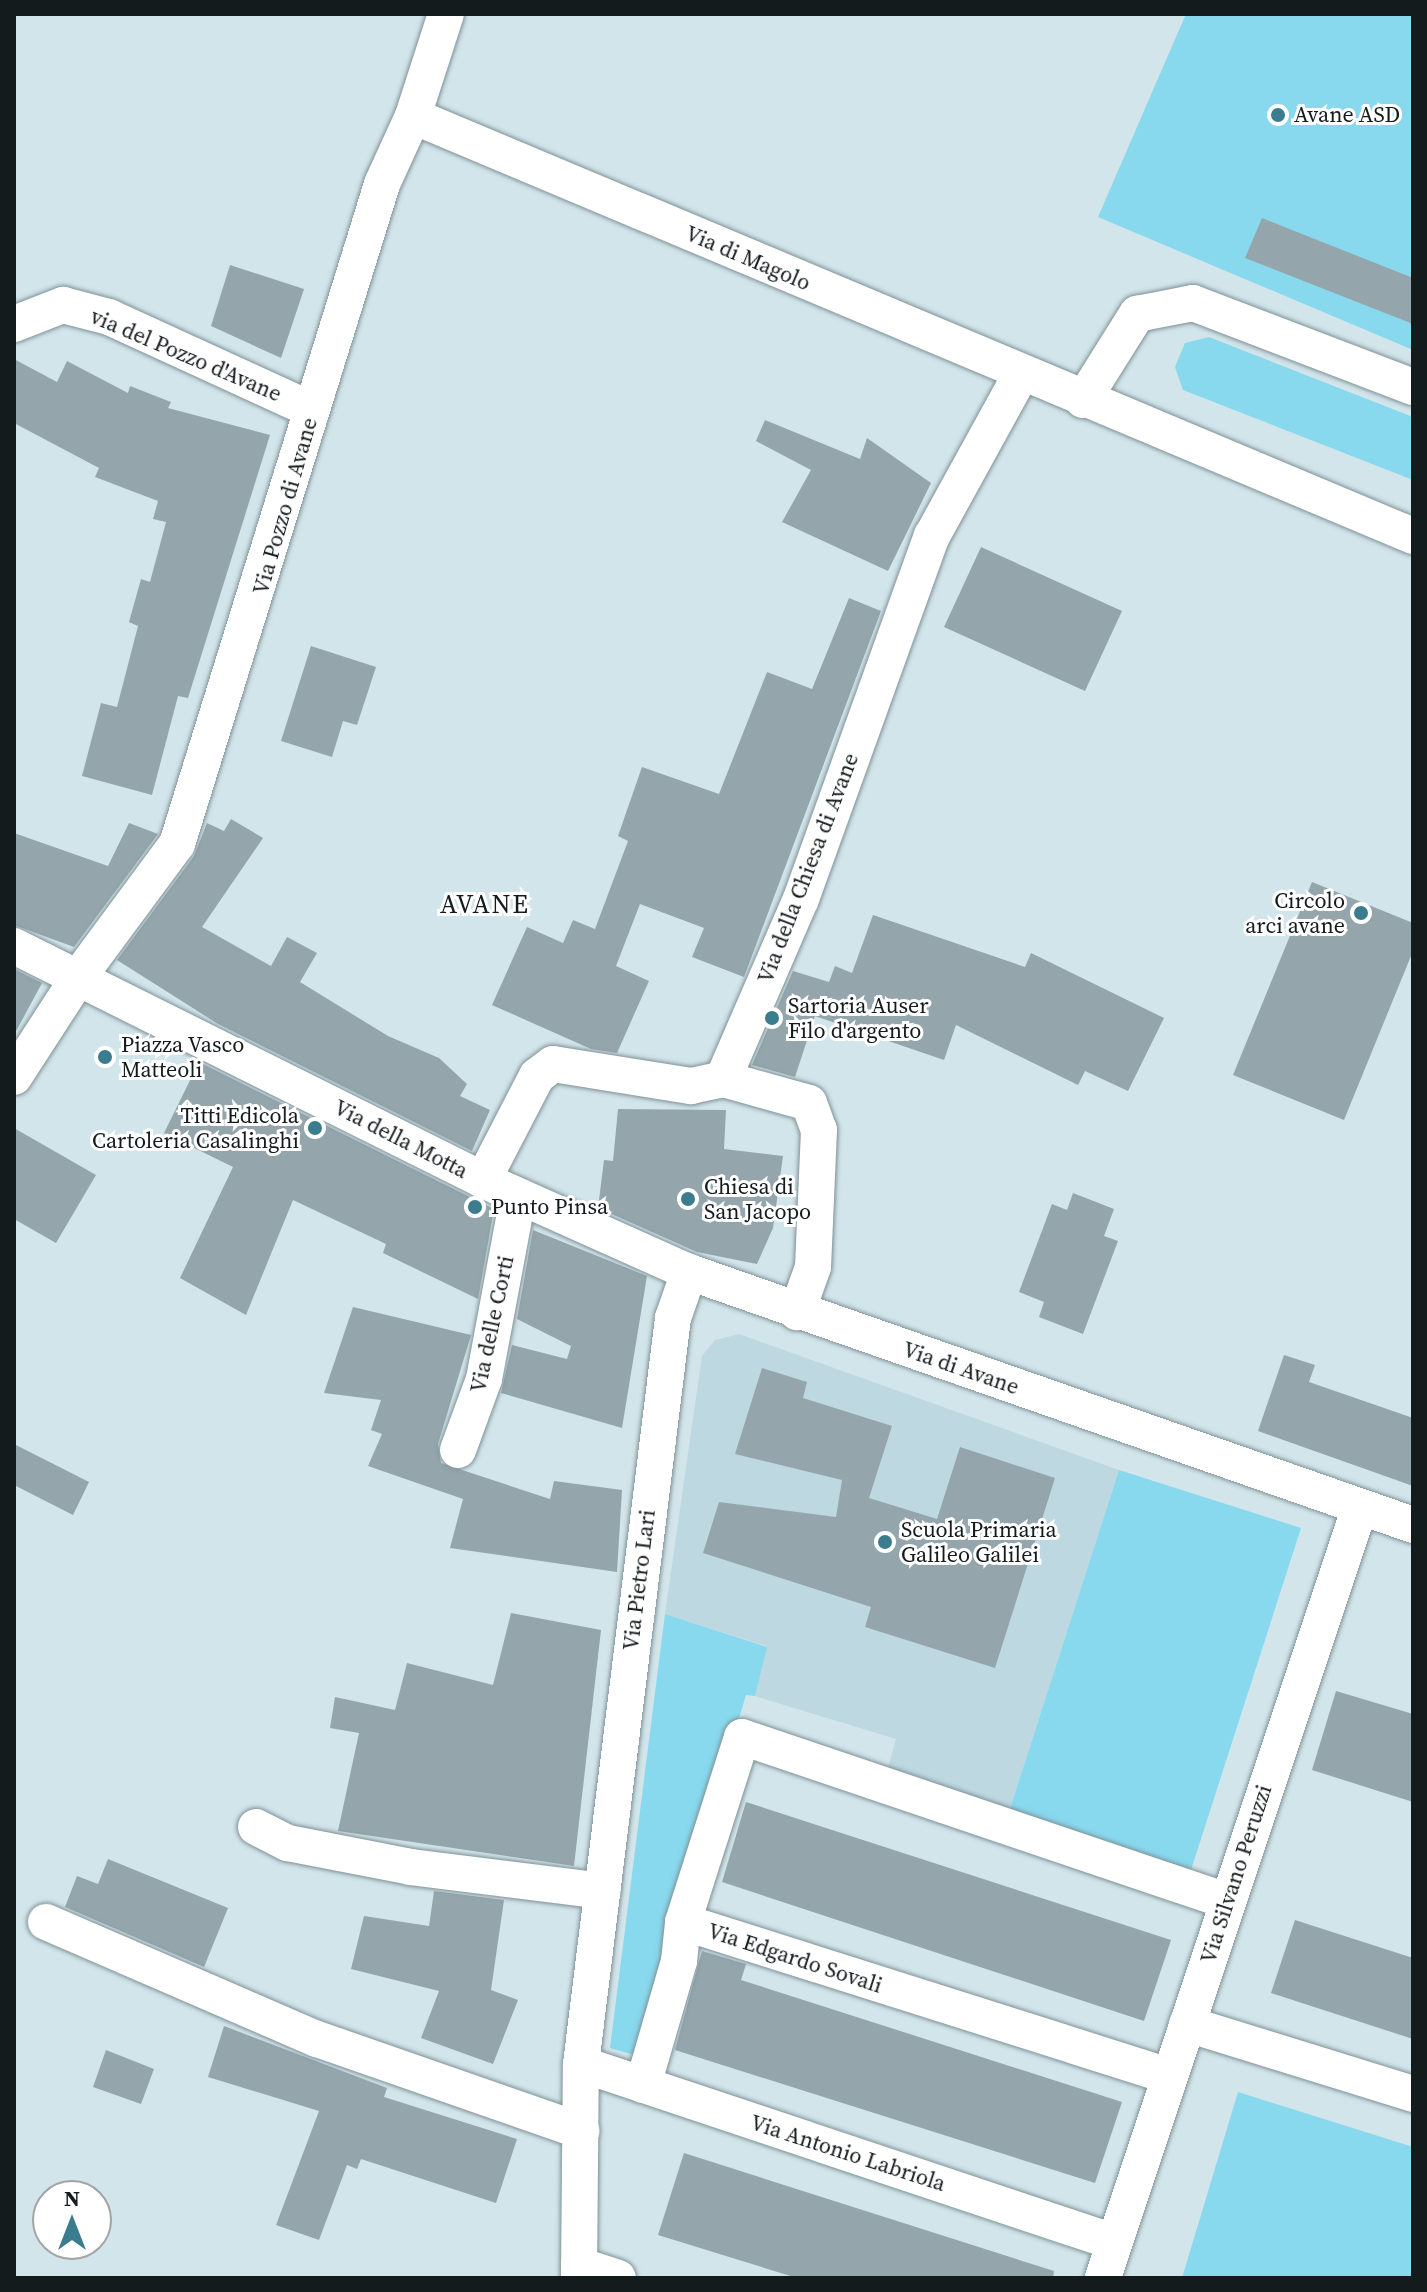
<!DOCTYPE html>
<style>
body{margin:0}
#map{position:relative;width:1427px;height:2292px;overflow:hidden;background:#d2e5ea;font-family:"Source Serif 4",serif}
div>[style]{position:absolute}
.built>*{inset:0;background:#bdd8e0}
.green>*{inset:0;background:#88d8ee}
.building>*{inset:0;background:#94a6ac}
.roads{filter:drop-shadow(0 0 2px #7f9196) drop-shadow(0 0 2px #7f9196)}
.street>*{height:36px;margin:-18px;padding:0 18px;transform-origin:18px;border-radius:18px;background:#fff}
.dots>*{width:22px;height:22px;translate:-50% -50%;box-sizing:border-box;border:4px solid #fff;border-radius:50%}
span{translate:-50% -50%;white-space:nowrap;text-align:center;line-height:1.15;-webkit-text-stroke:6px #fff;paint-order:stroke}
.poi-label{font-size:22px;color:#141b1d}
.left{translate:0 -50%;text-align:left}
.right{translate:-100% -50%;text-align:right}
.street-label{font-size:22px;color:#141b1d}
.quarter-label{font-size:26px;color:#141b1d;letter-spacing:2px}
.frame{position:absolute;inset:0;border:16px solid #141b1d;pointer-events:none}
.north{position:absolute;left:32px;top:2180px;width:80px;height:80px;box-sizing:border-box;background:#fff;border:2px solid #a1a4a5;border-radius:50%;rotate:0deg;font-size:22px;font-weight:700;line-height:32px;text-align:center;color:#141b1d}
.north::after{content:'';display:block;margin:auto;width:28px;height:36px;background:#3b7d8e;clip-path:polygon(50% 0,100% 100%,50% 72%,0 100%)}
</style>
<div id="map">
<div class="built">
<i style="clip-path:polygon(739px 1334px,1119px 1470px,1008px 1815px,886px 1775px,896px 1739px,755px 1696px,766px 1646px,665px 1614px,702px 1356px,715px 1340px)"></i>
</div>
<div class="green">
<i style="clip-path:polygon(1186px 14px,1413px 14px,1413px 350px,1098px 217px)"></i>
<i style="clip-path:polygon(1209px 337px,1413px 417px,1413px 480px,1183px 390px,1175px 367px,1185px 343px)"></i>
<i style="clip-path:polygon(1119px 1470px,1301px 1528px,1190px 1873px,1008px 1815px)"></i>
<i style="clip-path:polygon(665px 1614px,767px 1647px,755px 1696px,746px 1695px,638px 2056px,610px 2048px)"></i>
<i style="clip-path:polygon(1238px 2092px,1413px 2147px,1413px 2278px,1182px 2278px)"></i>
</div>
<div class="building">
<i style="clip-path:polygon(1262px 218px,1413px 278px,1413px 324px,1245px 258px)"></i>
<i style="clip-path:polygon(230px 265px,304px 289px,281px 358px,211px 326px)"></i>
<i style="clip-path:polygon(14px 359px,57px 382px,67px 361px,128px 393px,130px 386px,171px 402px,168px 408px,270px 435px,188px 698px,178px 696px,152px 795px,82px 776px,101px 703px,117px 707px,138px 626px,129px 622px,141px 579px,150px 582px,166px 522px,153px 519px,158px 501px,95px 477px,99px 468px,14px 423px)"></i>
<i style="clip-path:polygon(765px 420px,860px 459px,867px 438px,931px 483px,888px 571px,782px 522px,811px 470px,756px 441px)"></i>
<i style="clip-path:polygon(981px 547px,1122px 611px,1085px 691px,944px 627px)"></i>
<i style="clip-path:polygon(849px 598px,881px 611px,744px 977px,692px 957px,704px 928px,640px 904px,616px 966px,649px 981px,617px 1053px,591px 1049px,492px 1005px,527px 927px,563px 943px,573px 920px,595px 929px,628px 841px,618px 836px,642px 767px,719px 794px,767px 672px,812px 689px)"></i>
<i style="clip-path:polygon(311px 646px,376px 667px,357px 725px,343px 721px,332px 757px,281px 741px)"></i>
<i style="clip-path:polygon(231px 819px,263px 838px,202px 927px,271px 966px,287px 937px,317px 953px,300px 982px,388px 1036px,439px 1058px,467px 1084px,460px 1096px,490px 1110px,472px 1151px,218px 1024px,117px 960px,194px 856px,207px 823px,224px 831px)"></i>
<i style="clip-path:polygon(129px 823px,158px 834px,74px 947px,14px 925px,14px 833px,108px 866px)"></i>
<i style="clip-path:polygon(1312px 882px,1413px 923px,1413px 951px,1344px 1120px,1233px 1075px)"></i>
<i style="clip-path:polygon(873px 915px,1025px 967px,1031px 953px,1164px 1018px,1128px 1091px,1085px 1071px,1078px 1085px,956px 1025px,944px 1060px,815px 1016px,795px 1077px,752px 1065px,793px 971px,829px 982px,835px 966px,852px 973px)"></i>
<i style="clip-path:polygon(14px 969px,42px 983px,14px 1035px)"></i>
<i style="clip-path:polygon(199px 1062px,494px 1209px,478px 1299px,383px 1253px,386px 1244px,293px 1200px,246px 1315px,180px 1278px,233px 1167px,164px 1133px)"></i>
<i style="clip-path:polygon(618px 1109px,726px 1110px,724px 1149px,783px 1156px,773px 1228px,757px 1264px,697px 1252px,598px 1208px,604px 1160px,613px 1161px)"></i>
<i style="clip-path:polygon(14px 1128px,96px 1175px,56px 1243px,14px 1219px)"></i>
<i style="clip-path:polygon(1073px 1193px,1114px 1209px,1104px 1236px,1118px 1241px,1083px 1334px,1039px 1317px,1044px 1302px,1019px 1292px,1052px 1204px,1067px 1210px)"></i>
<i style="clip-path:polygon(533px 1230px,647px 1276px,622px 1428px,501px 1393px,512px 1345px,567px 1359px,571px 1346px,517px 1319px)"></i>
<i style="clip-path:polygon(353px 1307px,471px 1335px,438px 1444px,441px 1463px,550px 1499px,554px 1481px,622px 1490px,617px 1572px,450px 1548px,463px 1499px,368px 1466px,382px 1434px,371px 1430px,381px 1400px,324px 1393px)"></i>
<i style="clip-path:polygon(1284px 1355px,1315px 1365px,1309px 1382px,1413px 1418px,1413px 1486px,1258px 1431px)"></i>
<i style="clip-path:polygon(762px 1368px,807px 1382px,803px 1398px,892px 1426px,869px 1498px,937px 1519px,960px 1447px,1055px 1478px,995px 1668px,865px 1627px,871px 1607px,703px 1553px,719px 1502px,836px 1517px,842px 1480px,735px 1454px)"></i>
<i style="clip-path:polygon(14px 1444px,89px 1482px,73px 1515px,14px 1485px)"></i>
<i style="clip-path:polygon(511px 1613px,601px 1630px,574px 1866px,338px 1831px,359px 1733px,330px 1728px,335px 1697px,395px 1710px,407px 1663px,493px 1685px)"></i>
<i style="clip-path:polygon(1336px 1691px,1413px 1714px,1413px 1802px,1312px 1770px)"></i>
<i style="clip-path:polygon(746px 1802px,1171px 1940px,1144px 2021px,722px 1882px)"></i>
<i style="clip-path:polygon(108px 1859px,228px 1908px,204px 1967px,65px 1907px,77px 1876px,98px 1884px)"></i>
<i style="clip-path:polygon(434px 1891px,504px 1900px,491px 1990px,518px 2000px,493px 2064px,421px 2038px,439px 1991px,351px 1969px,364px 1916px,429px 1926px)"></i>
<i style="clip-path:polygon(1295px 1920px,1413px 1958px,1413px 2039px,1271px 1993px)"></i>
<i style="clip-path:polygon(702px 1951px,746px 1964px,741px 1980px,1122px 2102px,1095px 2183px,675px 2050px)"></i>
<i style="clip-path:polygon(224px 2026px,387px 2088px,384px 2097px,517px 2139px,496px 2203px,361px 2159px,357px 2169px,347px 2165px,319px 2240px,276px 2225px,319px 2111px,208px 2077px)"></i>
<i style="clip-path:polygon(106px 2050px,154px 2069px,141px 2104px,93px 2087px)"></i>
<i style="clip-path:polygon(684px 2153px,1054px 2271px,1053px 2278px,797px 2278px,658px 2235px)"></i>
</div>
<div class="roads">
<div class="street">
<i style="left:413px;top:116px;width:1085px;rotate:22.78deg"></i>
<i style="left:14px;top:324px;width:53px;rotate:-21.2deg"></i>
<i style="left:63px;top:305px;width:48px;rotate:14.6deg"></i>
<i style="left:109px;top:317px;width:223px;rotate:24.6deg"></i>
<i style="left:1083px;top:400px;width:102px;rotate:-57.9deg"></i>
<i style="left:1137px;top:314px;width:57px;rotate:-11.1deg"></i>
<i style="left:1193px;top:303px;width:235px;rotate:20.9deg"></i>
<i style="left:14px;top:946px;width:524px;rotate:26.52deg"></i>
<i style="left:483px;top:1180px;width:226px;rotate:24.1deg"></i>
<i style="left:689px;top:1272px;width:767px;rotate:19.26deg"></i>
<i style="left:14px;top:1077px;width:121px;rotate:-57.1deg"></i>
<i style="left:80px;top:975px;width:163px;rotate:-53.5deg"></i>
<i style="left:177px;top:844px;width:691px;rotate:-72.74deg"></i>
<i style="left:382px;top:184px;width:75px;rotate:-65.5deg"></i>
<i style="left:413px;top:116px;width:107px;rotate:-72.1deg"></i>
<i style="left:723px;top:1079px;width:89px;rotate:15.6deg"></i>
<i style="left:809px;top:1103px;width:29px;rotate:70deg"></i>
<i style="left:819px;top:1130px;width:137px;rotate:92.5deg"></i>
<i style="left:813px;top:1267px;width:48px;rotate:109.6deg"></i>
<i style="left:483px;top:1180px;width:117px;rotate:-62.6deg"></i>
<i style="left:537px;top:1076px;width:20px;rotate:-37deg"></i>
<i style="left:553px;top:1064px;width:140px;rotate:9.1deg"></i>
<i style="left:691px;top:1086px;width:33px;rotate:-12deg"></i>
<i style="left:723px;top:1079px;width:196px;rotate:-66.6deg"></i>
<i style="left:801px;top:899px;width:386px;rotate:-70.2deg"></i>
<i style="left:932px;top:536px;width:185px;rotate:-61.2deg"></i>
<i style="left:458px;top:1450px;width:76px;rotate:-69.9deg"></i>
<i style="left:484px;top:1379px;width:185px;rotate:-79.4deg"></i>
<i style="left:256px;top:1827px;width:36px;rotate:27deg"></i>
<i style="left:288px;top:1843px;width:125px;rotate:11deg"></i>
<i style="left:411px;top:1867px;width:193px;rotate:7.1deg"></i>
<i style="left:46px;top:1922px;width:295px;rotate:23.4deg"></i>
<i style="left:317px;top:2039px;width:280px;rotate:19.2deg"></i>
<i style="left:683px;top:1922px;width:510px;rotate:17.58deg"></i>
<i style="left:1187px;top:2024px;width:237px;rotate:17.2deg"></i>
<i style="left:581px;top:2064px;width:562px;rotate:18.47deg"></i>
<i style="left:643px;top:2085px;width:129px;rotate:-73.8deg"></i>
<i style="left:679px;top:1961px;width:39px;rotate:-84deg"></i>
<i style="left:683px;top:1922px;width:194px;rotate:-72.3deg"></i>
<i style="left:742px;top:1737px;width:512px;rotate:18.68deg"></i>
<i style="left:579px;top:2265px;width:41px;rotate:18.4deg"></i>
<i style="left:579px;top:2278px;width:214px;rotate:-89.5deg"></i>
<i style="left:581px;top:2064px;width:752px;rotate:-82.97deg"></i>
<i style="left:673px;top:1318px;width:49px;rotate:-70.8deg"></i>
<i style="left:1103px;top:2278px;width:813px;rotate:-71.57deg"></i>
</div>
</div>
<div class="dots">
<i style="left:1278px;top:115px;background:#3b7d8e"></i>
<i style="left:1361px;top:913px;background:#3b7d8e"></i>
<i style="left:772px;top:1018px;background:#3b7d8e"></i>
<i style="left:105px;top:1057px;background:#3b7d8e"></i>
<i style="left:315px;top:1128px;background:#3b7d8e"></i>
<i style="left:688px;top:1199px;background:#3b7d8e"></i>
<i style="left:475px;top:1207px;background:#3b7d8e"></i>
<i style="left:885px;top:1542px;background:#3b7d8e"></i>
</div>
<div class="poi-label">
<span class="left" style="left:1294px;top:115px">Avane ASD</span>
<span class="right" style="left:1345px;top:913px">Circolo<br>arci avane</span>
<span class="left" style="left:788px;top:1018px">Sartoria Auser<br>Filo d'argento</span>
<span class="left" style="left:121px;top:1057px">Piazza Vasco<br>Matteoli</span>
<span class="right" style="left:299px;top:1128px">Titti Edicola<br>Cartoleria Casalinghi</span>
<span class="left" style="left:704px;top:1199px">Chiesa di<br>San Jacopo</span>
<span class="left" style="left:491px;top:1207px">Punto Pinsa</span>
<span class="left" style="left:901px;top:1542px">Scuola Primaria<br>Galileo Galilei</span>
</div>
<div class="street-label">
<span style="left:748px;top:258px;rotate:23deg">Via di Magolo</span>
<span style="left:186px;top:355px;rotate:23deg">via del Pozzo d'Avane</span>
<span style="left:285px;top:506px;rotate:-74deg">Via Pozzo di Avane</span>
<span style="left:808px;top:868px;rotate:-69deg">Via della Chiesa di Avane</span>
<span style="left:401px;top:1139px;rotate:27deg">Via della Motta</span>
<span style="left:492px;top:1324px;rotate:-78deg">Via delle Corti</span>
<span style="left:961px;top:1368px;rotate:19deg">Via di Avane</span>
<span style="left:639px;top:1580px;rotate:-83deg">Via Pietro Lari</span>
<span style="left:1236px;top:1874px;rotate:-72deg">Via Silvano Peruzzi</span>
<span style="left:795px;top:1958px;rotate:18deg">Via Edgardo Sovali</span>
<span style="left:848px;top:2153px;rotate:18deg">Via Antonio Labriola</span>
</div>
<div class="quarter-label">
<span style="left:485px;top:905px">AVANE</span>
</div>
<div class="frame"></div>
<div class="north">N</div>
</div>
